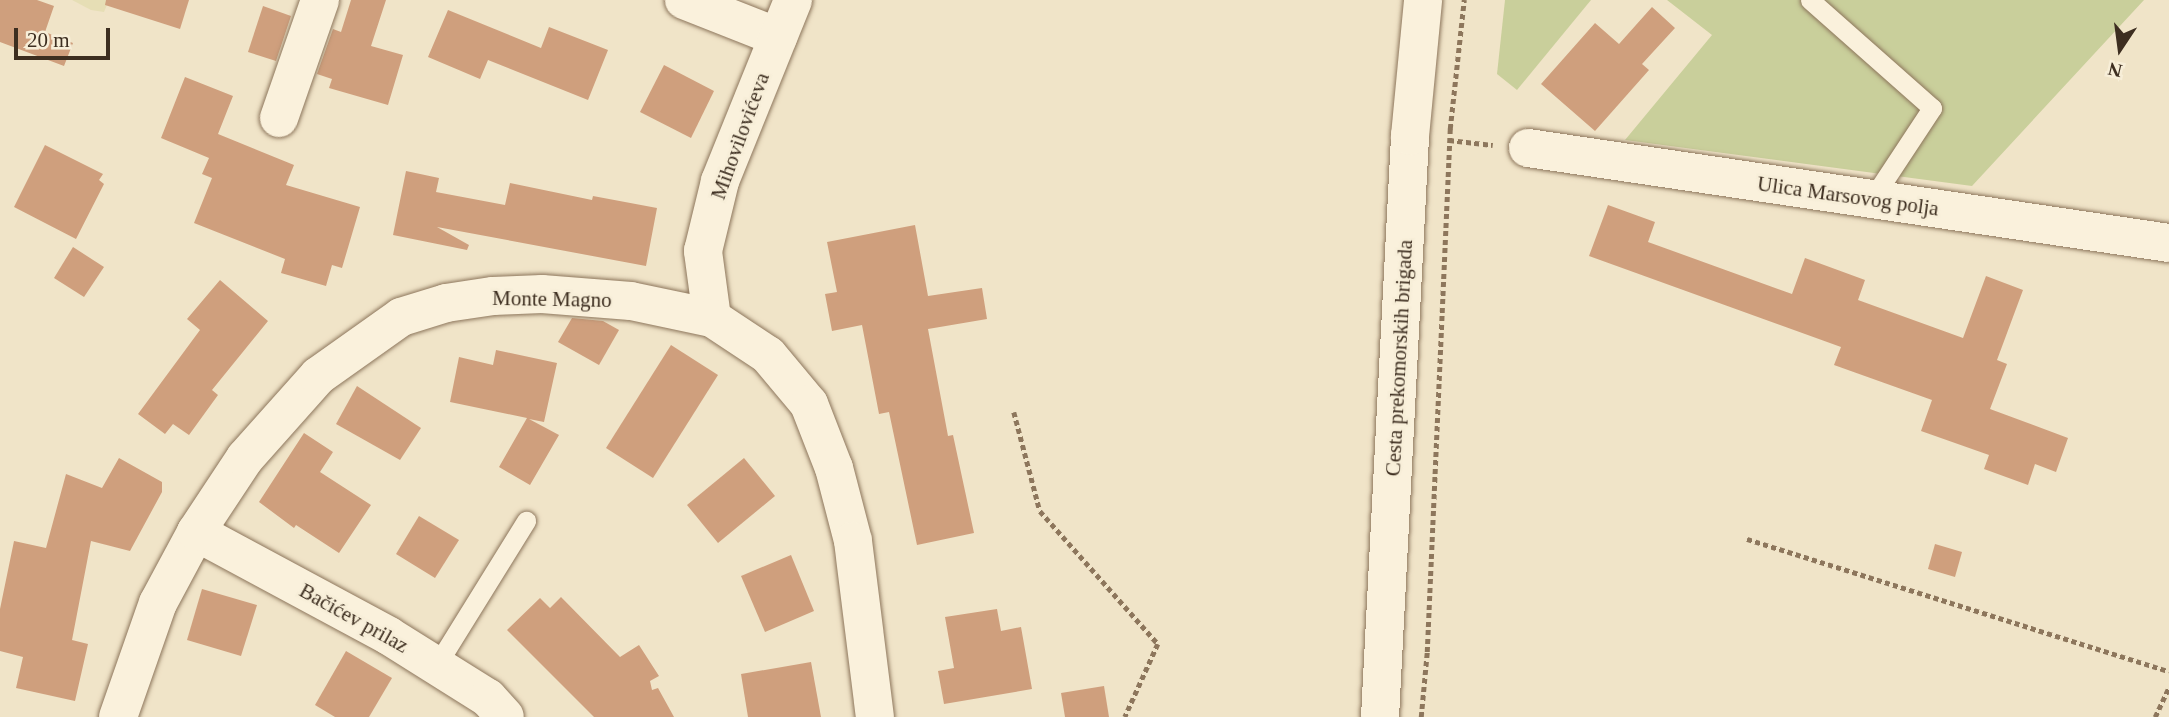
<!DOCTYPE html>
<meta charset="utf-8">
<style>
body{margin:0}
#map{position:relative;width:2169px;height:717px;overflow:hidden;background:#f0e4c8;font-family:Georgia,serif}
div>[style]{position:absolute}
.farmland>*{inset:0;background:#e6deb5}
.green>*{inset:0;background:#c9cf9b}
.building>*{inset:0;background:#cf9f7d}
.path>*{height:4.5px;margin-top:-2.25px;transform-origin:0;background:repeating-linear-gradient(90deg,#8d765c 0 5px,transparent 0 8.5px)}
.roads{filter:drop-shadow(0 0 2px #8d765c) drop-shadow(0 0 2px #8d765c)}
.lane>*{height:19px;margin:-9.5px;padding:0 9.5px;transform-origin:9.5px;border-radius:9.5px;background:#faf1dc}
.street>*{height:38px;margin:-19px;padding:0 19px;transform-origin:19px;border-radius:19px;background:#faf1dc}
.secondary>*{height:38px;margin:-19px;padding:0 19px;transform-origin:19px;border-radius:19px;background:#faf1dc}
span{translate:-50% -50%;white-space:nowrap;text-align:center;line-height:1.15;-webkit-text-stroke:5px #f7eed8;paint-order:stroke}
.street-label{font-size:21px;color:#3d2e20}
.north{position:absolute;left:2085px;top:14px;width:70px;height:70px;-webkit-text-stroke:5px #f7eed8;paint-order:stroke;rotate:193deg;font-size:19px;font-weight:700;line-height:28px;text-align:center;color:#3d2e20}
.north::after{content:'';display:block;margin:auto;width:24px;height:32px;background:#3d2e20;clip-path:polygon(50% 0,100% 100%,50% 72%,0 100%)}
.scale{position:absolute;left:14px;top:28px;width:96px;height:32px;box-sizing:border-box;border:4px solid #3d2e20;border-top:0;padding-left:9px;font-size:21px;line-height:24px;white-space:nowrap;color:#3d2e20;-webkit-text-stroke:5px #f7eed8;paint-order:stroke}
</style>
<div id="map">
<div class="farmland">
<i style="clip-path:polygon(72px 0,109px 0,104px 12px,91px 10px)"></i>
</div>
<div class="green">
<i style="clip-path:polygon(1505px 0,1591px 0,1517px 90px,1497px 74px)"></i>
<i style="clip-path:polygon(1667px 0,2144px 0,1972px 186px,1625px 140px,1712px 35px)"></i>
</div>
<div class="building">
<i style="clip-path:polygon(0 0,37px 0,54px 6px,45px 32px,73px 43px,64px 66px,0 42px)"></i>
<i style="clip-path:polygon(106px 0,189px 0,180px 29px,105px 5px)"></i>
<i style="clip-path:polygon(351px 0,386px 0,371px 46px,403px 55px,388px 105px,329px 88px,332px 79px,317px 74px,333px 29px,341px 32px)"></i>
<i style="clip-path:polygon(263px 6px,291px 16px,276px 61px,248px 52px)"></i>
<i style="clip-path:polygon(1652px 7px,1675px 28px,1642px 64px,1649px 70px,1595px 131px,1541px 84px,1595px 23px,1619px 44px)"></i>
<i style="clip-path:polygon(448px 10px,541px 48px,549px 27px,608px 50px,588px 100px,488px 60px,480px 79px,428px 57px)"></i>
<i style="clip-path:polygon(664px 65px,714px 91px,691px 138px,640px 112px)"></i>
<i style="clip-path:polygon(185px 77px,233px 96px,218px 134px,294px 165px,286px 185px,360px 207px,342px 268px,332px 265px,326px 286px,281px 273px,285px 259px,194px 223px,212px 178px,202px 174px,209px 158px,161px 138px)"></i>
<i style="clip-path:polygon(45px 145px,103px 174px,99px 180px,104px 184px,76px 239px,14px 207px)"></i>
<i style="clip-path:polygon(406px 171px,439px 178px,436px 192px,505px 205px,510px 183px,592px 200px,593px 196px,657px 208px,646px 266px,437px 227px,469px 245px,467px 250px,393px 235px)"></i>
<i style="clip-path:polygon(1608px 205px,1655px 222px,1648px 242px,1792px 294px,1805px 258px,1865px 280px,1858px 300px,1963px 338px,1986px 276px,2023px 290px,1997px 360px,2007px 364px,1990px 409px,2068px 438px,2056px 472px,2035px 464px,2028px 485px,1984px 469px,1989px 455px,1921px 431px,1932px 400px,1834px 365px,1841px 347px,1589px 256px)"></i>
<i style="clip-path:polygon(915px 225px,928px 296px,982px 288px,987px 319px,928px 329px,948px 436px,953px 435px,974px 533px,917px 545px,889px 412px,879px 414px,862px 325px,832px 331px,825px 294px,837px 292px,827px 242px)"></i>
<i style="clip-path:polygon(73px 247px,104px 267px,84px 297px,54px 278px)"></i>
<i style="clip-path:polygon(220px 280px,268px 321px,212px 390px,218px 395px,189px 435px,173px 424px,165px 434px,138px 414px,200px 330px,187px 319px)"></i>
<i style="clip-path:polygon(572px 318px,603px 321px,619px 330px,599px 365px,558px 342px)"></i>
<i style="clip-path:polygon(671px 345px,718px 375px,653px 478px,606px 448px)"></i>
<i style="clip-path:polygon(496px 350px,557px 363px,544px 422px,529px 419px,559px 435px,530px 485px,499px 467px,527px 418px,450px 402px,459px 357px,493px 365px)"></i>
<i style="clip-path:polygon(357px 386px,421px 428px,400px 460px,336px 424px)"></i>
<i style="clip-path:polygon(304px 433px,333px 452px,320px 472px,371px 505px,339px 553px,296px 525px,294px 528px,259px 502px)"></i>
<i style="clip-path:polygon(119px 458px,162px 482px,162px 492px,130px 551px,91px 541px,72px 640px,88px 644px,75px 701px,16px 688px,23px 657px,0 651px,0 609px,14px 541px,46px 548px,66px 474px,102px 488px)"></i>
<i style="clip-path:polygon(744px 458px,775px 496px,718px 543px,687px 505px)"></i>
<i style="clip-path:polygon(419px 516px,459px 540px,435px 578px,396px 554px)"></i>
<i style="clip-path:polygon(1935px 544px,1962px 552px,1955px 577px,1928px 569px)"></i>
<i style="clip-path:polygon(791px 555px,814px 611px,765px 632px,741px 576px)"></i>
<i style="clip-path:polygon(202px 589px,257px 605px,241px 656px,187px 640px)"></i>
<i style="clip-path:polygon(561px 597px,620px 657px,639px 645px,659px 676px,650px 681px,652px 690px,658px 688px,674px 717px,594px 717px,507px 630px,540px 598px,550px 608px)"></i>
<i style="clip-path:polygon(997px 609px,1001px 631px,1021px 627px,1032px 689px,944px 704px,938px 671px,954px 668px,945px 617px)"></i>
<i style="clip-path:polygon(346px 651px,392px 678px,369px 717px,335px 717px,315px 705px)"></i>
<i style="clip-path:polygon(811px 662px,821px 717px,748px 717px,741px 674px)"></i>
<i style="clip-path:polygon(1104px 686px,1109px 717px,1065px 717px,1061px 693px)"></i>
</div>
<div class="path">
<i style="left:1449px;top:140px;width:44px;rotate:6.5deg"></i>
<i style="left:1014px;top:412px;width:102px;rotate:75.3deg"></i>
<i style="left:1040px;top:511px;width:178px;rotate:48.4deg"></i>
<i style="left:1158px;top:644px;width:80px;rotate:114.3deg"></i>
<i style="left:1747px;top:539px;width:442px;rotate:17.4deg"></i>
<i style="left:1421px;top:717px;width:65px;rotate:-84.7deg"></i>
<i style="left:1427px;top:652px;width:524px;rotate:-87.48deg"></i>
<i style="left:1450px;top:129px;width:130px;rotate:-83.8deg"></i>
<i style="left:2155px;top:717px;width:33px;rotate:-65deg"></i>
</div>
<div class="roads">
<div class="lane">
<i style="left:1810px;top:0;width:163px;rotate:41.5deg"></i>
<i style="left:1932px;top:108px;width:109px;rotate:123.4deg"></i>
<i style="left:436px;top:666px;width:171px;rotate:-58.2deg"></i>
</div>
<div class="street">
<i style="left:684px;top:0;width:101px;rotate:21.5deg"></i>
<i style="left:279px;top:118px;width:125px;rotate:-70.8deg"></i>
<i style="left:1528px;top:148px;width:648px;rotate:8.43deg"></i>
<i style="left:712px;top:318px;width:68px;rotate:-97.7deg"></i>
<i style="left:703px;top:251px;width:72px;rotate:-76.3deg"></i>
<i style="left:720px;top:181px;width:195px;rotate:-68deg"></i>
<i style="left:196px;top:532px;width:219px;rotate:28.3deg"></i>
<i style="left:389px;top:636px;width:117px;rotate:32.1deg"></i>
<i style="left:488px;top:698px;width:25px;rotate:48deg"></i>
<i style="left:118px;top:717px;width:121px;rotate:-70.7deg"></i>
<i style="left:158px;top:603px;width:81px;rotate:-61.8deg"></i>
<i style="left:196px;top:532px;width:89px;rotate:-56.5deg"></i>
<i style="left:245px;top:458px;width:110px;rotate:-48.3deg"></i>
<i style="left:318px;top:376px;width:102px;rotate:-35.4deg"></i>
<i style="left:401px;top:317px;width:47px;rotate:-17.3deg"></i>
<i style="left:446px;top:303px;width:48px;rotate:-8.5deg"></i>
<i style="left:493px;top:296px;width:49px;rotate:-2.3deg"></i>
<i style="left:542px;top:294px;width:89px;rotate:4.5deg"></i>
<i style="left:631px;top:301px;width:83px;rotate:11.9deg"></i>
<i style="left:712px;top:318px;width:67px;rotate:33.5deg"></i>
<i style="left:768px;top:355px;width:64px;rotate:50.1deg"></i>
<i style="left:809px;top:404px;width:69px;rotate:68.7deg"></i>
<i style="left:834px;top:468px;width:75px;rotate:75.4deg"></i>
<i style="left:853px;top:541px;width:177px;rotate:82.9deg"></i>
</div>
<div class="secondary">
<i style="left:1380px;top:717px;width:582px;rotate:-87.04deg"></i>
<i style="left:1410px;top:136px;width:137px;rotate:-84.5deg"></i>
</div>
</div>
<div class="street-label">
<span style="left:740px;top:136px;rotate:-70deg">Mihovilovićeva</span>
<span style="left:1848px;top:196px;rotate:8deg">Ulica Marsovog polja</span>
<span style="left:552px;top:299px;rotate:1deg">Monte Magno</span>
<span style="left:1399px;top:358px;rotate:-87deg">Cesta prekomorskih brigada</span>
<span style="left:354px;top:618px;rotate:29deg">Bačićev prilaz</span>
</div>
<div class="north">N</div>
<div class="scale">20 m</div>
</div>
